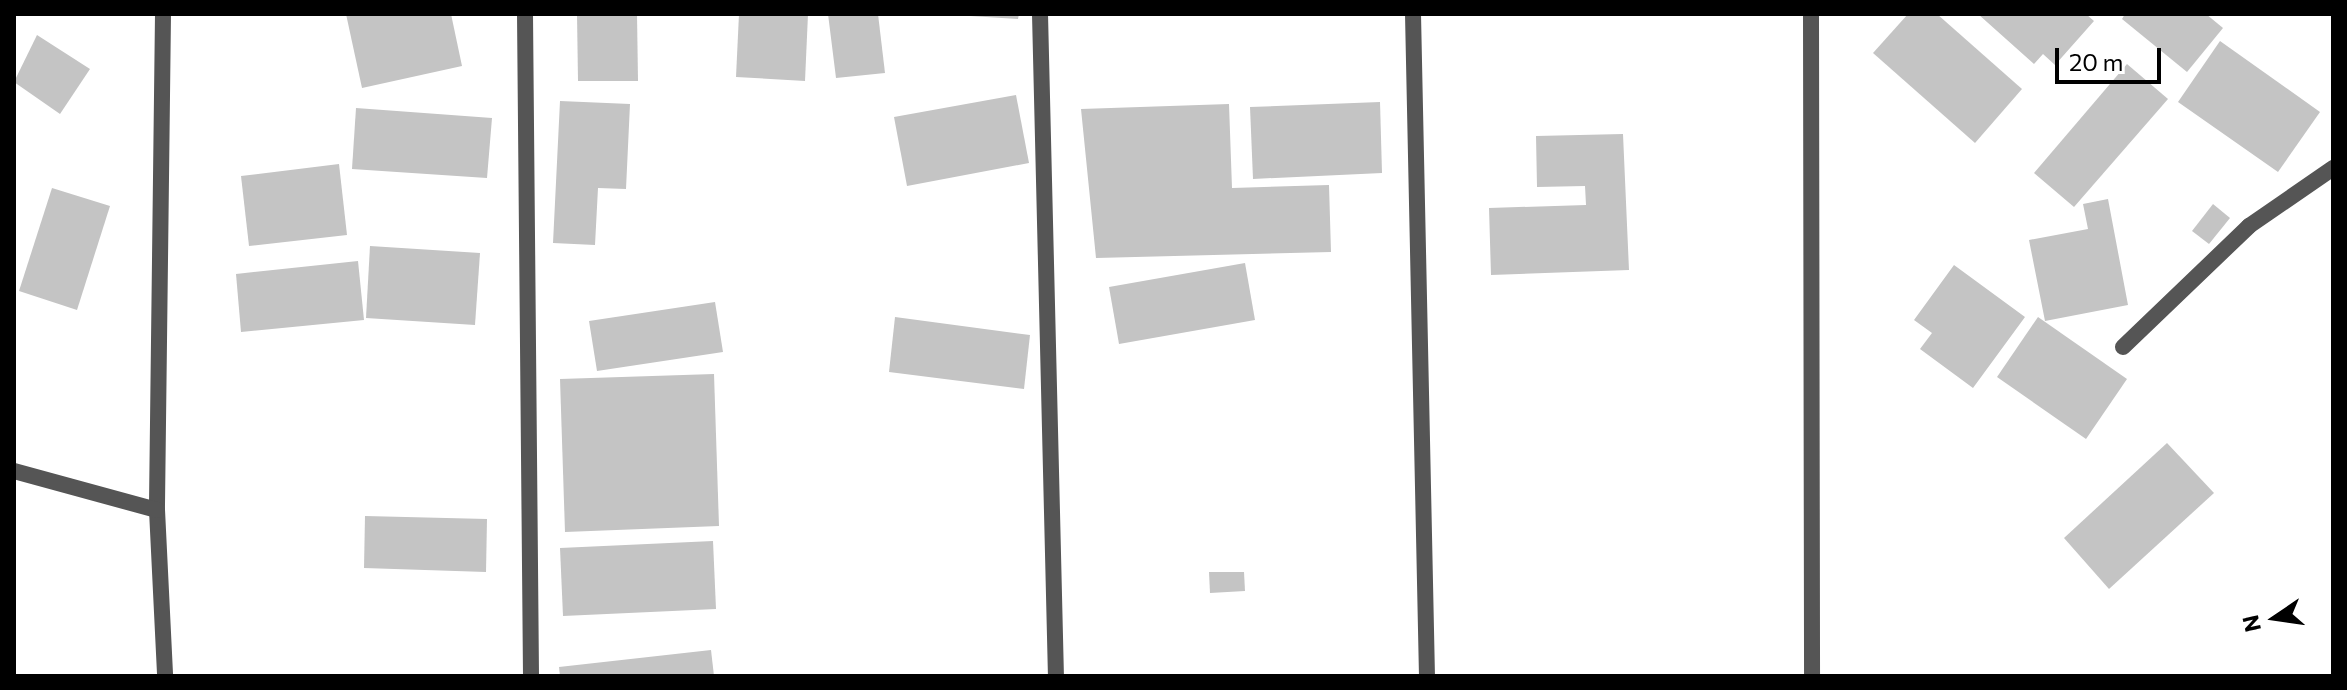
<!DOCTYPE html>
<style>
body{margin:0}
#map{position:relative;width:2347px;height:690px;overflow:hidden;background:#fff;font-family:Commissioner,sans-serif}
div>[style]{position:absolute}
.building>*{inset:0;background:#c4c4c4}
.street>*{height:16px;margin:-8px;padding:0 8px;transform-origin:8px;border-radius:8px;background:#555}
span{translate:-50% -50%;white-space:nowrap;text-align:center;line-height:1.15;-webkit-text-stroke:6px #fff;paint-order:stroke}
.frame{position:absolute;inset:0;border:16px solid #000;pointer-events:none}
.north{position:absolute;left:2235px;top:578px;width:80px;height:80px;-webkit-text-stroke:6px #fff;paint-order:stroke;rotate:257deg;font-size:22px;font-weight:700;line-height:32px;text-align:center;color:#000}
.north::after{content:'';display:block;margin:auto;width:28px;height:36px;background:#000;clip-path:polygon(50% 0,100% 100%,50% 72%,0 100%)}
.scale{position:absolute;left:2055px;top:48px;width:106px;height:36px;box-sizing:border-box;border:4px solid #000;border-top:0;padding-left:10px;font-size:24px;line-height:28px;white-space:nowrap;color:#000;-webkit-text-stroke:6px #fff;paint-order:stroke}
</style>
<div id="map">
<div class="building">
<i style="clip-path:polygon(346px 14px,451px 14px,462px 66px,362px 88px)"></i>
<i style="clip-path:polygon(577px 14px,637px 14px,638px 81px,578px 81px)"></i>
<i style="clip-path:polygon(739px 14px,808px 14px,805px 81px,736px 77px)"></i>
<i style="clip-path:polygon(828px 14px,878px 14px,885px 73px,836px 78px)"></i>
<i style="clip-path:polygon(971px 14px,1019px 14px,1018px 19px,970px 16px)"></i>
<i style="clip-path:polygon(1908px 14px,1937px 14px,2022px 89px,1975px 143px,1873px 53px)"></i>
<i style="clip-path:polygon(1978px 14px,2086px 14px,2094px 21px,2055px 65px,2043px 54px,2034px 64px)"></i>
<i style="clip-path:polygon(2125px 14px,2206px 14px,2223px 28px,2187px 72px,2122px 19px)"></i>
<i style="clip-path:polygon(37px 35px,90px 69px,60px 114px,14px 82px)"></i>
<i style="clip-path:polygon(2220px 41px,2320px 112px,2278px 172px,2178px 102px)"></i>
<i style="clip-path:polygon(2127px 64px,2168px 99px,2074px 207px,2034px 173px)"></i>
<i style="clip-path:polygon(1016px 95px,1029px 163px,907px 186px,894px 117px)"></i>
<i style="clip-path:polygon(560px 101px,630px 104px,626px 189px,598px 188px,595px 245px,553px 243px)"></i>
<i style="clip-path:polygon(1380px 102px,1382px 173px,1253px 179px,1250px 107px)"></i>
<i style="clip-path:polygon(1229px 104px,1232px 188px,1329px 185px,1331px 252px,1096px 258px,1081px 109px)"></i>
<i style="clip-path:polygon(356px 108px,492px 118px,487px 178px,352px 169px)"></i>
<i style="clip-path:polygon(1623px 134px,1629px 270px,1491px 275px,1489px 208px,1586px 205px,1585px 186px,1537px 187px,1536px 136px)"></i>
<i style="clip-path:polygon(339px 164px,347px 235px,249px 246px,241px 176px)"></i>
<i style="clip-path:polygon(52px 188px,110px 206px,77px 310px,19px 291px)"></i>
<i style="clip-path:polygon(2108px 199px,2128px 305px,2045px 321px,2029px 240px,2088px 229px,2083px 204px)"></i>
<i style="clip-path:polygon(2213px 204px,2230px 218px,2209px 244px,2192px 231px)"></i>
<i style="clip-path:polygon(370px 246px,480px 253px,475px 325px,366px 318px)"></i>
<i style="clip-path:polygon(358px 261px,364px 320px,241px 332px,236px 274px)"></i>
<i style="clip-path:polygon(1245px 263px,1255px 320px,1119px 344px,1109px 287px)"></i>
<i style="clip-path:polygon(1954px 265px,2025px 317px,1973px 388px,1920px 349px,1932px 333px,1914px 320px)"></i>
<i style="clip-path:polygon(715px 302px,723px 352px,597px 371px,589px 321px)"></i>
<i style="clip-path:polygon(895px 317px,1030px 335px,1024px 389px,889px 372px)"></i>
<i style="clip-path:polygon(2038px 317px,2127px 379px,2086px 439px,1997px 377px)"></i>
<i style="clip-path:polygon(714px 374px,719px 526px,565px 532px,560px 379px)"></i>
<i style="clip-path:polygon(2167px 443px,2214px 493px,2109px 589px,2064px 538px)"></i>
<i style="clip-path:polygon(365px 516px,487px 519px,486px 572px,364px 568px)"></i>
<i style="clip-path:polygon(713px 541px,716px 609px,563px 616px,560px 548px)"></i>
<i style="clip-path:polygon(1209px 572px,1244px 572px,1245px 591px,1210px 593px)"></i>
<i style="clip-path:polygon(711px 650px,714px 676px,560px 676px,559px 667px)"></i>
</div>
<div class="street">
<i style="left:163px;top:14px;width:496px;rotate:90.7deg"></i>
<i style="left:157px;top:510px;width:166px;rotate:87.2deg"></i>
<i style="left:525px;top:14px;width:662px;rotate:89.48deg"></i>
<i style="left:1040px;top:14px;width:662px;rotate:88.62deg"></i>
<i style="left:1413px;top:14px;width:662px;rotate:88.79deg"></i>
<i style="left:1811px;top:14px;width:662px;rotate:89.91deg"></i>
<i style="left:2123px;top:347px;width:175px;rotate:-43.8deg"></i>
<i style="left:2249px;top:226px;width:102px;rotate:-34.6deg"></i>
<i style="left:14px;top:471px;width:148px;rotate:15.3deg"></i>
</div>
<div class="frame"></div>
<div class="north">N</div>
<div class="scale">20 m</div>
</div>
